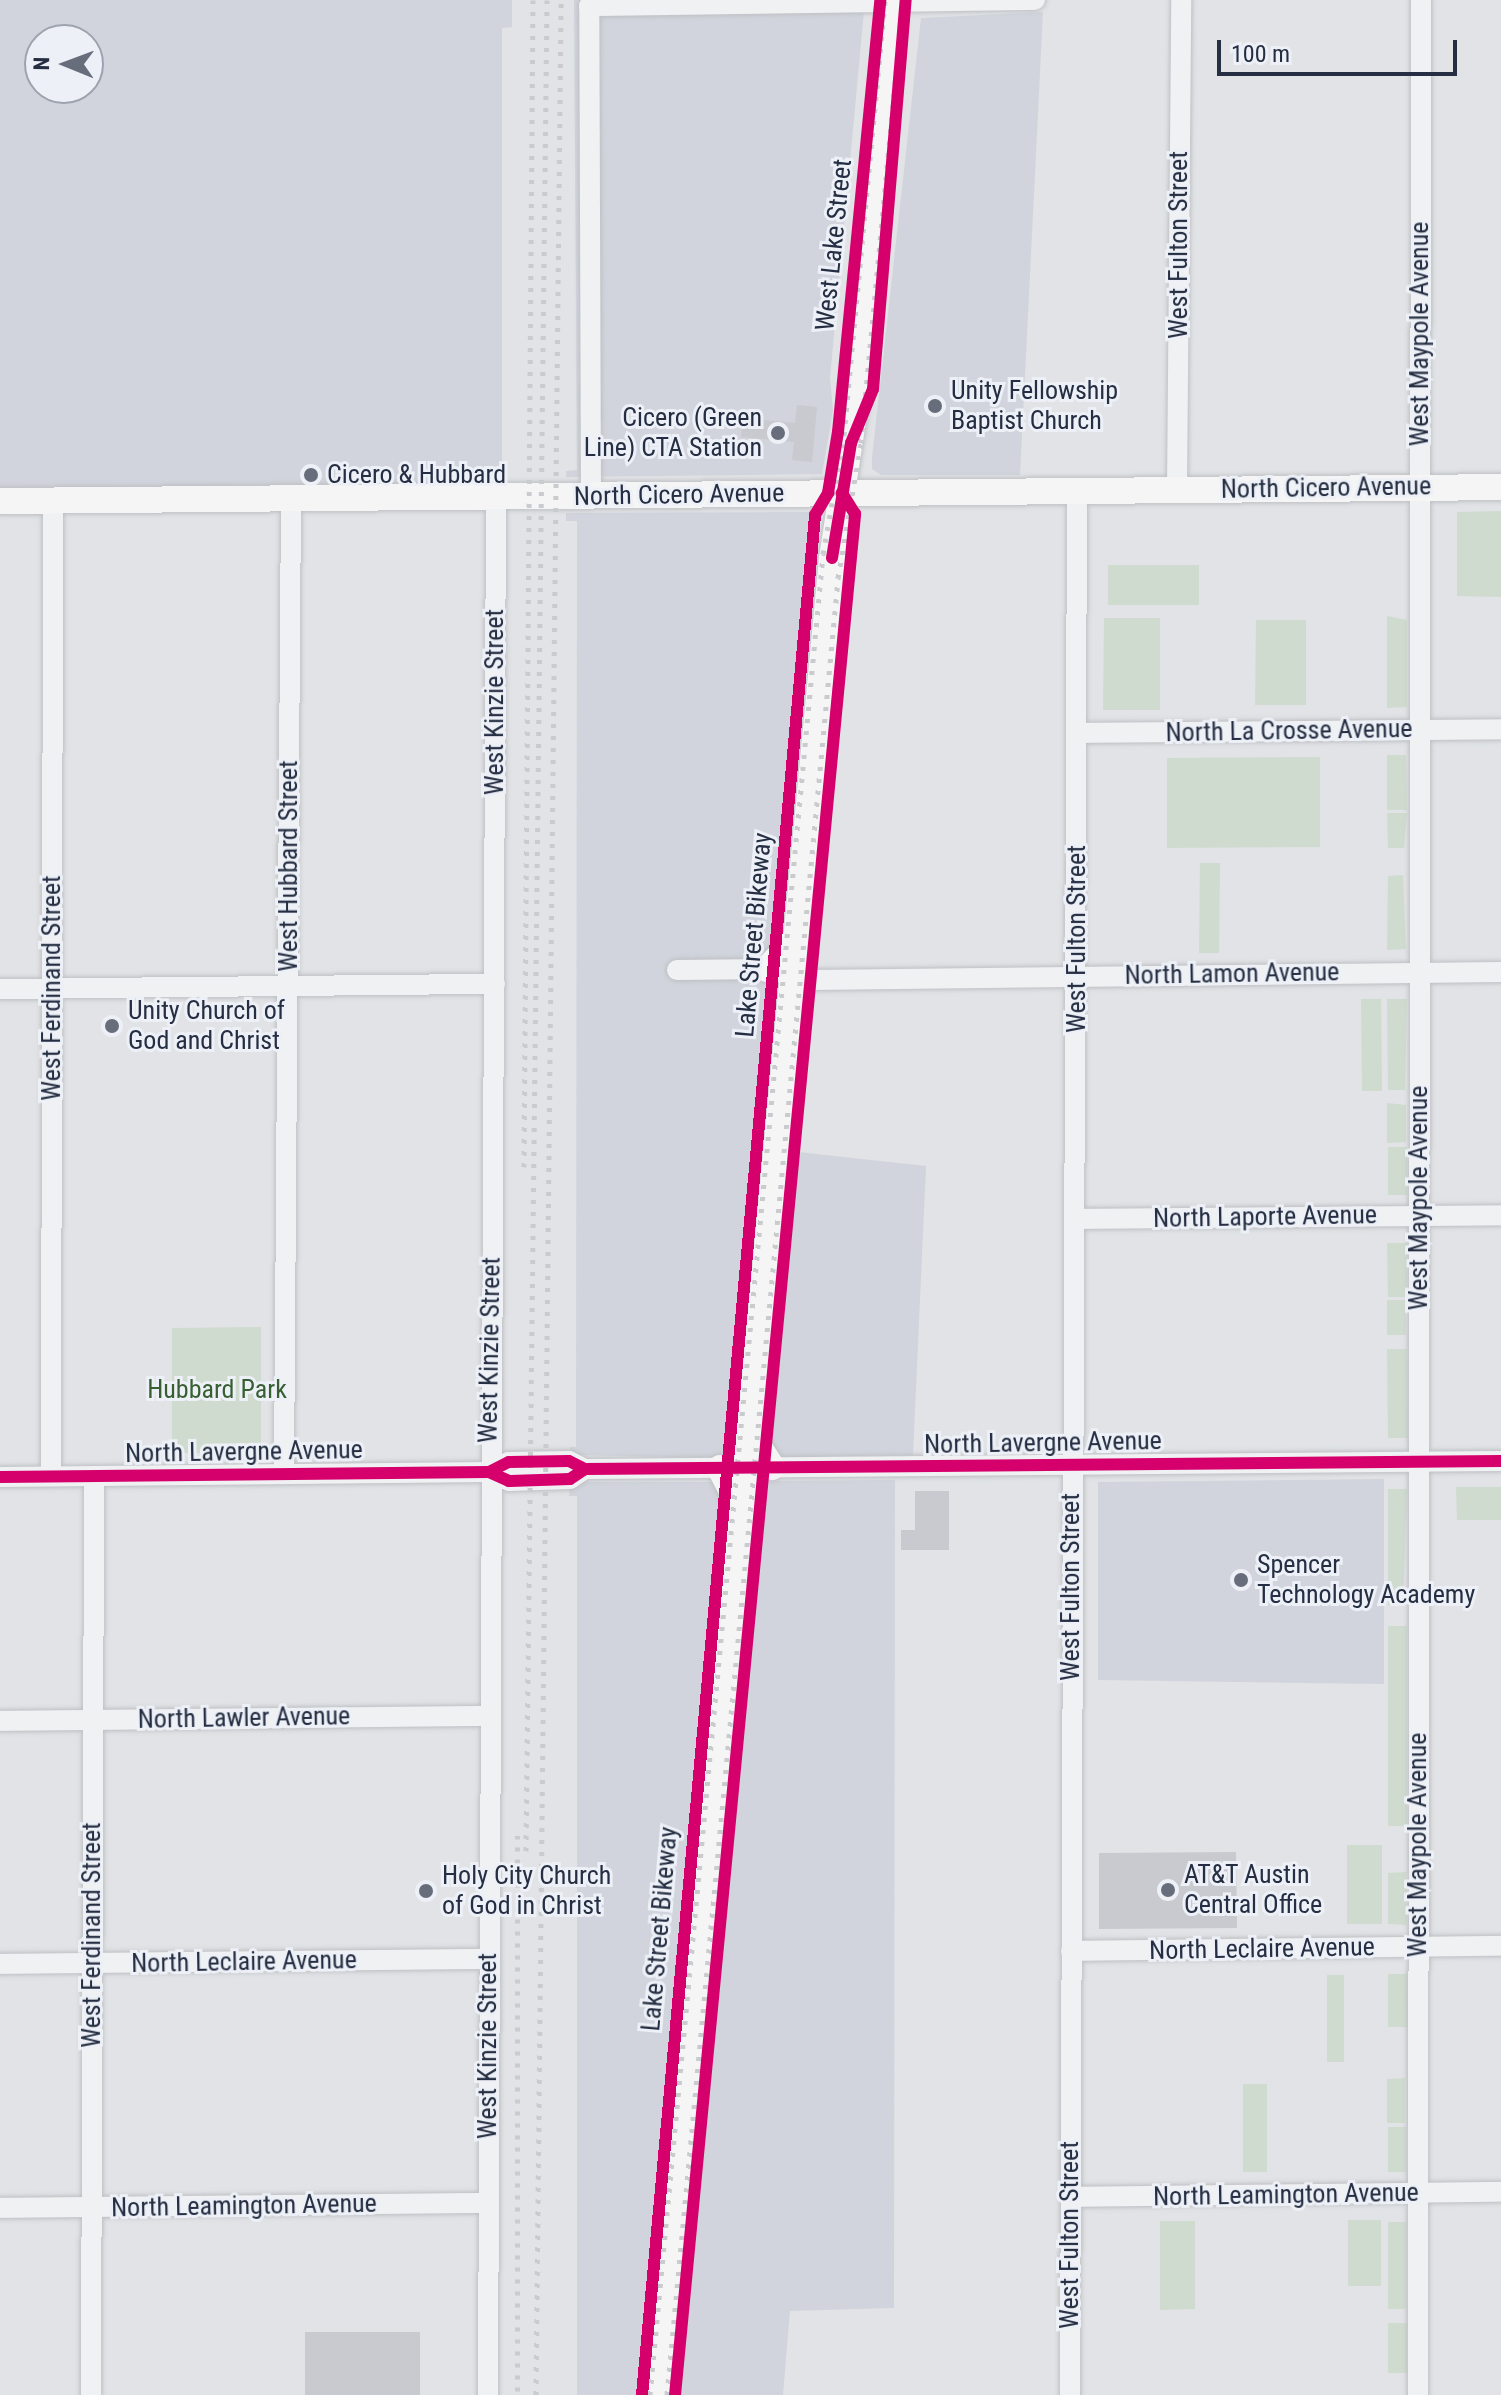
<!DOCTYPE html>
<style>
body{margin:0}
#map{position:relative;width:1501px;height:2395px;overflow:hidden;background:#e1e3e6;font-family:"Roboto Condensed",sans-serif}
div>[style]{position:absolute}
.built>*{inset:0;background:#d1d4dc}
.green>*{inset:0;background:#d0dbd0}
.building>*{inset:0;background:#c8cacf}
.roads{filter:drop-shadow(0 0 2px #bec0c4) drop-shadow(0 0 2px #bec0c4)}
.minor>*{height:20px;margin:-10px;padding:0 10px;transform-origin:10px;border-radius:10px;background:#f0f1f3}
.major>*{height:26px;margin:-13px;padding:0 13px;transform-origin:13px;border-radius:13px;background:#f5f5f6}
.rail>*{height:5px;margin-top:-2.5px;transform-origin:0;background:repeating-linear-gradient(90deg,#c9cbce 0 4px,transparent 0 12px)}
.cycleway>*{height:12px;margin:-6px;padding:0 6px;transform-origin:6px;border-radius:6px;background:#d6006c}
.dots>*{width:22px;height:22px;translate:-50% -50%;box-sizing:border-box;border:4px solid #edf1f7;border-radius:50%}
span{translate:-50% -50%;white-space:nowrap;text-align:center;line-height:1.15;-webkit-text-stroke:6px #edf1f7;paint-order:stroke}
.street-label{font-size:26px;color:#252e42}
.poi-label{font-size:26px;color:#252e42}
.left{translate:0 -50%;text-align:left}
.right{translate:-100% -50%;text-align:right}
.park-label{font-size:26px;color:#375f31}
.north{position:absolute;left:24px;top:24px;width:80px;height:80px;box-sizing:border-box;background:#edf1f7;border:2px solid #9da3af;border-radius:50%;rotate:271deg;font-size:22px;font-weight:700;line-height:32px;text-align:center;color:#252e42}
.north::after{content:'';display:block;margin:auto;width:28px;height:36px;background:#676d7b;clip-path:polygon(50% 0,100% 100%,50% 72%,0 100%)}
.scale{position:absolute;left:1217px;top:40px;width:240px;height:36px;box-sizing:border-box;border:4px solid #252e42;border-top:0;padding-left:10px;font-size:24px;line-height:28px;white-space:nowrap;color:#252e42;-webkit-text-stroke:6px #edf1f7;paint-order:stroke}
</style>
<div id="map">
<div class="built">
<i style="clip-path:polygon(evenodd,0 0,512px 0,512px 27px,502px 28px,502px 483px,0 488px,0 0,40px 40px,88px 40px,88px 88px,40px 88px,40px 40px)"></i>
<i style="clip-path:polygon(574px 0,865px 0,830px 378px,833px 410px,822px 474px,566px 477px,566px 471px,577px 470px)"></i>
<i style="clip-path:polygon(1043px 12px,1020px 475px,881px 475px,872px 469px,872px 457px,921px 18px)"></i>
<i style="clip-path:polygon(814px 512px,724px 1458px,570px 1455px,570px 1447px,576px 1447px,577px 521px,566px 521px,566px 513px)"></i>
<i style="clip-path:polygon(798px 1152px,926px 1166px,913px 1455px,769px 1458px)"></i>
<i style="clip-path:polygon(1384px 1479px,1384px 1684px,1098px 1680px,1098px 1482px)"></i>
<i style="clip-path:polygon(895px 1480px,894px 2308px,790px 2311px,783px 2395px,678px 2395px,768px 1481px)"></i>
<i style="clip-path:polygon(570px 1482px,722px 1482px,639px 2395px,577px 2395px,577px 1496px,569px 1496px)"></i>
</div>
<div class="green">
<i style="clip-path:polygon(1501px 511px,1501px 597px,1457px 596px,1457px 512px)"></i>
<i style="clip-path:polygon(1108px 565px,1199px 565px,1199px 605px,1108px 605px)"></i>
<i style="clip-path:polygon(1387px 616px,1407px 620px,1407px 707px,1387px 708px)"></i>
<i style="clip-path:polygon(1104px 618px,1160px 618px,1160px 710px,1103px 710px)"></i>
<i style="clip-path:polygon(1256px 620px,1306px 620px,1306px 705px,1255px 705px)"></i>
<i style="clip-path:polygon(1387px 755px,1406px 755px,1407px 810px,1387px 810px)"></i>
<i style="clip-path:polygon(1320px 757px,1320px 847px,1167px 848px,1167px 758px)"></i>
<i style="clip-path:polygon(1387px 813px,1407px 813px,1404px 848px,1388px 848px)"></i>
<i style="clip-path:polygon(1200px 863px,1220px 863px,1219px 953px,1199px 953px)"></i>
<i style="clip-path:polygon(1403px 875px,1406px 949px,1387px 950px,1388px 876px)"></i>
<i style="clip-path:polygon(1361px 999px,1381px 999px,1382px 1091px,1362px 1091px)"></i>
<i style="clip-path:polygon(1387px 999px,1407px 999px,1405px 1090px,1388px 1090px)"></i>
<i style="clip-path:polygon(1387px 1103px,1406px 1105px,1406px 1142px,1387px 1143px)"></i>
<i style="clip-path:polygon(1388px 1147px,1407px 1147px,1407px 1195px,1388px 1195px)"></i>
<i style="clip-path:polygon(1387px 1243px,1407px 1243px,1407px 1297px,1388px 1297px)"></i>
<i style="clip-path:polygon(1387px 1300px,1406px 1300px,1406px 1335px,1387px 1335px)"></i>
<i style="clip-path:polygon(261px 1327px,261px 1453px,172px 1453px,172px 1328px)"></i>
<i style="clip-path:polygon(1387px 1349px,1407px 1349px,1408px 1438px,1388px 1438px)"></i>
<i style="clip-path:polygon(1456px 1487px,1501px 1487px,1501px 1520px,1457px 1520px)"></i>
<i style="clip-path:polygon(1388px 1489px,1407px 1489px,1403px 1606px,1388px 1606px)"></i>
<i style="clip-path:polygon(1388px 1626px,1407px 1626px,1407px 1826px,1388px 1826px)"></i>
<i style="clip-path:polygon(1347px 1845px,1382px 1845px,1382px 1924px,1347px 1924px)"></i>
<i style="clip-path:polygon(1406px 1872px,1407px 1925px,1388px 1924px,1388px 1873px)"></i>
<i style="clip-path:polygon(1388px 1974px,1407px 1974px,1408px 2027px,1388px 2027px)"></i>
<i style="clip-path:polygon(1327px 1975px,1344px 1975px,1344px 2062px,1327px 2062px)"></i>
<i style="clip-path:polygon(1405px 2078px,1405px 2123px,1387px 2123px,1387px 2079px)"></i>
<i style="clip-path:polygon(1243px 2084px,1267px 2084px,1267px 2172px,1243px 2172px)"></i>
<i style="clip-path:polygon(1388px 2127px,1406px 2127px,1406px 2172px,1388px 2172px)"></i>
<i style="clip-path:polygon(1348px 2220px,1381px 2220px,1381px 2286px,1348px 2286px)"></i>
<i style="clip-path:polygon(1160px 2221px,1195px 2221px,1195px 2309px,1160px 2310px)"></i>
<i style="clip-path:polygon(1388px 2222px,1406px 2222px,1406px 2309px,1388px 2309px)"></i>
<i style="clip-path:polygon(1388px 2323px,1407px 2323px,1407px 2373px,1388px 2373px)"></i>
</div>
<div class="building">
<i style="clip-path:polygon(797px 405px,817px 407px,812px 462px,792px 460px,794px 442px,741px 437px,743px 418px,795px 423px)"></i>
<i style="clip-path:polygon(915px 1491px,949px 1491px,949px 1550px,901px 1550px,901px 1530px,915px 1530px)"></i>
<i style="clip-path:polygon(1236px 1852px,1237px 1928px,1099px 1929px,1099px 1853px)"></i>
<i style="clip-path:polygon(305px 2332px,420px 2332px,420px 2395px,305px 2395px)"></i>
</div>
<div class="roads">
<div class="minor">
<i style="left:1177px;top:490px;width:490px;rotate:-89.5deg"></i>
<i style="left:591px;top:496px;width:490px;rotate:-90.2deg"></i>
<i style="left:589px;top:6px;width:446px;rotate:-0.8deg"></i>
<i style="left:1077px;top:733px;width:424px;rotate:-0.5deg"></i>
<i style="left:677px;top:970px;width:90px;rotate:-0.6deg"></i>
<i style="left:767px;top:969px;width:45px;rotate:14deg"></i>
<i style="left:811px;top:980px;width:690px;rotate:-0.66deg"></i>
<i style="left:0;top:989px;width:495px;rotate:-0.6deg"></i>
<i style="left:1077px;top:1219px;width:424px;rotate:-0.5deg"></i>
<i style="left:489px;top:1472px;width:22px;rotate:-27deg"></i>
<i style="left:509px;top:1462px;width:60px;rotate:-1deg"></i>
<i style="left:569px;top:1461px;width:18px;rotate:27deg"></i>
<i style="left:585px;top:1469px;width:916px;rotate:-0.5deg"></i>
<i style="left:284px;top:1474px;width:976px;rotate:-89.59deg"></i>
<i style="left:51px;top:1476px;width:975px;rotate:-89.88deg"></i>
<i style="left:0;top:1477px;width:489px;rotate:-0.6deg"></i>
<i style="left:489px;top:1472px;width:22px;rotate:24deg"></i>
<i style="left:509px;top:1481px;width:61px;rotate:-1.9deg"></i>
<i style="left:570px;top:1479px;width:18px;rotate:-34deg"></i>
<i style="left:0;top:1721px;width:489px;rotate:-0.6deg"></i>
<i style="left:1071px;top:1951px;width:430px;rotate:-0.7deg"></i>
<i style="left:0;top:1964px;width:488px;rotate:-0.6deg"></i>
<i style="left:1071px;top:2197px;width:430px;rotate:-0.7deg"></i>
<i style="left:0;top:2208px;width:488px;rotate:-0.6deg"></i>
<i style="left:91px;top:2395px;width:919px;rotate:-89.81deg"></i>
<i style="left:488px;top:2395px;width:1899px;rotate:-89.76deg"></i>
<i style="left:1070px;top:2395px;width:1904px;rotate:-89.79deg"></i>
<i style="left:1418px;top:2395px;width:2395px;rotate:-89.93deg"></i>
</div>
<div class="major">
<i style="left:0;top:501px;width:1501px;rotate:-0.53deg"></i>
<i style="left:767px;top:969px;width:42px;rotate:-46.9deg"></i>
<i style="left:749px;top:1432px;width:42px;rotate:56.7deg"></i>
<i style="left:720px;top:1468px;width:48px;rotate:62.9deg"></i>
<i style="left:659px;top:2395px;width:1845px;rotate:-84.62deg"></i>
<i style="left:832px;top:558px;width:158px;rotate:-81.3deg"></i>
<i style="left:856px;top:402px;width:404px;rotate:-84.6deg"></i>
</div>
</div>
<div class="rail">
<i style="left:524px;top:1167px;width:1167px;rotate:-89.56deg"></i>
<i style="left:517px;top:1835px;width:560px;rotate:90deg"></i>
<i style="left:526px;top:1851px;width:1851px;rotate:-89.35deg"></i>
<i style="left:536px;top:2395px;width:2395px;rotate:-89.4deg"></i>
<i style="left:650px;top:2395px;width:1849px;rotate:-84.63deg"></i>
<i style="left:823px;top:554px;width:121px;rotate:-80deg"></i>
<i style="left:844px;top:435px;width:437px;rotate:-84.6deg"></i>
<i style="left:667px;top:2395px;width:1825px;rotate:-84.62deg"></i>
<i style="left:838px;top:578px;width:137px;rotate:-80.3deg"></i>
<i style="left:861px;top:443px;width:445px;rotate:-84.6deg"></i>
</div>
<div class="cycleway">
<i style="left:832px;top:558px;width:117px;rotate:-80.6deg"></i>
<i style="left:851px;top:443px;width:58px;rotate:-67.8deg"></i>
<i style="left:873px;top:389px;width:390px;rotate:-85.2deg"></i>
<i style="left:489px;top:1472px;width:22px;rotate:-27deg"></i>
<i style="left:509px;top:1462px;width:60px;rotate:-1deg"></i>
<i style="left:569px;top:1461px;width:18px;rotate:27deg"></i>
<i style="left:585px;top:1469px;width:916px;rotate:-0.5deg"></i>
<i style="left:0;top:1477px;width:489px;rotate:-0.6deg"></i>
<i style="left:489px;top:1472px;width:22px;rotate:24deg"></i>
<i style="left:509px;top:1481px;width:61px;rotate:-1.9deg"></i>
<i style="left:570px;top:1479px;width:18px;rotate:-34deg"></i>
<i style="left:642px;top:2395px;width:1888px;rotate:-84.74deg"></i>
<i style="left:815px;top:515px;width:26px;rotate:-59deg"></i>
<i style="left:828px;top:493px;width:62px;rotate:-80.7deg"></i>
<i style="left:838px;top:432px;width:434px;rotate:-84.4deg"></i>
<i style="left:675px;top:2395px;width:1890px;rotate:-84.53deg"></i>
<i style="left:855px;top:514px;width:25px;rotate:-122deg"></i>
</div>
<div class="dots">
<i style="left:935px;top:406px;background:#676d7b"></i>
<i style="left:778px;top:433px;background:#676d7b"></i>
<i style="left:311px;top:475px;background:#676d7b"></i>
<i style="left:112px;top:1026px;background:#676d7b"></i>
<i style="left:1241px;top:1580px;background:#676d7b"></i>
<i style="left:1168px;top:1890px;background:#676d7b"></i>
<i style="left:426px;top:1891px;background:#676d7b"></i>
</div>
<div class="street-label">
<span style="left:834px;top:245px;rotate:-84deg">West Lake Street</span>
<span style="left:1179px;top:245px;rotate:-90deg">West Fulton Street</span>
<span style="left:1420px;top:334px;rotate:-90deg">West Maypole Avenue</span>
<span style="left:1326px;top:488px;rotate:-1deg">North Cicero Avenue</span>
<span style="left:679px;top:495px;rotate:-1deg">North Cicero Avenue</span>
<span style="left:495px;top:702px;rotate:-90deg">West Kinzie Street</span>
<span style="left:1289px;top:731px;rotate:-1deg">North La Crosse Avenue</span>
<span style="left:289px;top:866px;rotate:-90deg">West Hubbard Street</span>
<span style="left:754px;top:935px;rotate:-85deg">Lake Street Bikeway</span>
<span style="left:1077px;top:939px;rotate:-90deg">West Fulton Street</span>
<span style="left:1232px;top:974px;rotate:-1deg">North Lamon Avenue</span>
<span style="left:52px;top:988px;rotate:-90deg">West Ferdinand Street</span>
<span style="left:1419px;top:1198px;rotate:-90deg">West Maypole Avenue</span>
<span style="left:1265px;top:1217px;rotate:-1deg">North Laporte Avenue</span>
<span style="left:490px;top:1350px;rotate:-89deg">West Kinzie Street</span>
<span style="left:1043px;top:1443px;rotate:-1deg">North Lavergne Avenue</span>
<span style="left:244px;top:1452px;rotate:-1deg">North Lavergne Avenue</span>
<span style="left:1071px;top:1587px;rotate:-90deg">West Fulton Street</span>
<span style="left:244px;top:1718px;rotate:-1deg">North Lawler Avenue</span>
<span style="left:1418px;top:1845px;rotate:-90deg">West Maypole Avenue</span>
<span style="left:660px;top:1929px;rotate:-85deg">Lake Street Bikeway</span>
<span style="left:92px;top:1935px;rotate:-90deg">West Ferdinand Street</span>
<span style="left:1262px;top:1949px;rotate:-1deg">North Leclaire Avenue</span>
<span style="left:244px;top:1962px;rotate:-1deg">North Leclaire Avenue</span>
<span style="left:488px;top:2046px;rotate:-90deg">West Kinzie Street</span>
<span style="left:1286px;top:2195px;rotate:-1deg">North Leamington Avenue</span>
<span style="left:244px;top:2206px;rotate:-1deg">North Leamington Avenue</span>
<span style="left:1070px;top:2235px;rotate:-90deg">West Fulton Street</span>
</div>
<div class="poi-label">
<span class="left" style="left:951px;top:406px">Unity Fellowship<br>Baptist Church</span>
<span class="right" style="left:762px;top:433px">Cicero (Green<br>Line) CTA Station</span>
<span class="left" style="left:327px;top:475px">Cicero &amp; Hubbard</span>
<span class="left" style="left:128px;top:1026px">Unity Church of<br>God and Christ</span>
<span class="left" style="left:1257px;top:1580px">Spencer<br>Technology Academy</span>
<span class="left" style="left:1184px;top:1890px">AT&amp;T Austin<br>Central Office</span>
<span class="left" style="left:442px;top:1891px">Holy City Church<br>of God in Christ</span>
</div>
<div class="park-label">
<span style="left:217px;top:1390px">Hubbard Park</span>
</div>
<div class="north">N</div>
<div class="scale">100 m</div>
</div>
